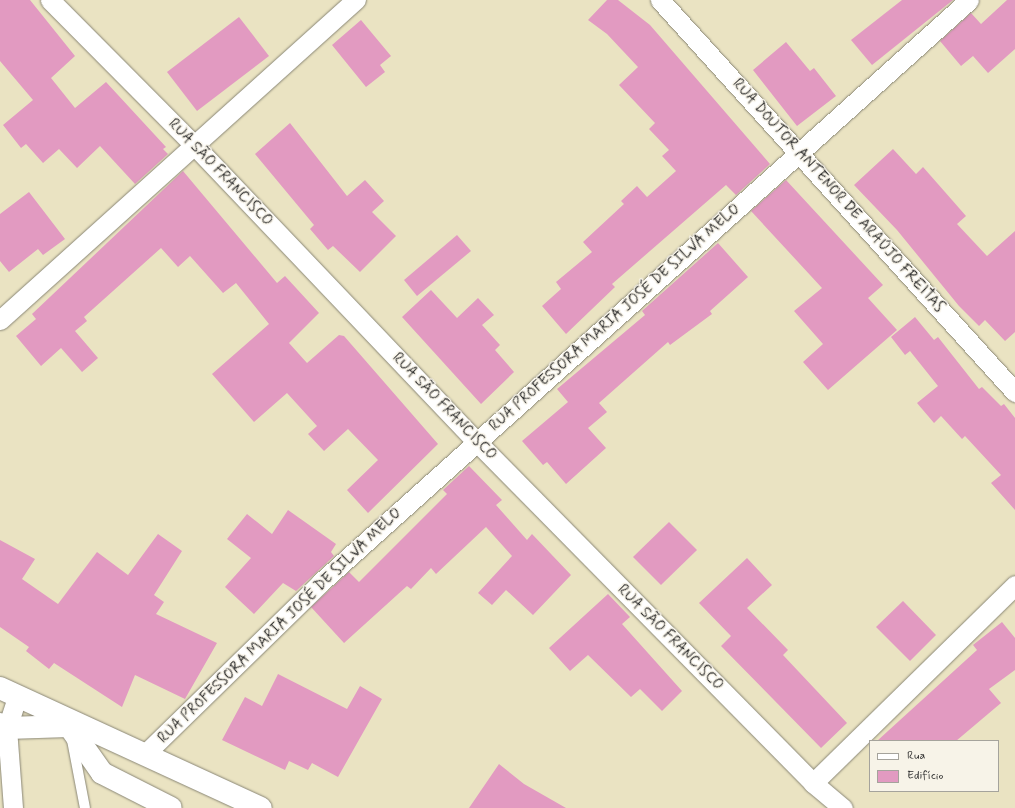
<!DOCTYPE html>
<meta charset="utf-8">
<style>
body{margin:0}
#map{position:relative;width:1015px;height:808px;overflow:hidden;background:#eae3c2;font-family:Mynerve,sans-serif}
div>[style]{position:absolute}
.building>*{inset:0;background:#e29ac1}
.roads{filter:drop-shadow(0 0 1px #8a8776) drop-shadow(0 0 1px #8a8776)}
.service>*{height:10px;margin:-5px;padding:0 5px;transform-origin:5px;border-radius:5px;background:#fff}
.minor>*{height:19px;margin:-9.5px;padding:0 9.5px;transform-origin:9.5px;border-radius:9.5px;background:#fff}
.primary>*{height:22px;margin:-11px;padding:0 11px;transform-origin:11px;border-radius:11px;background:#fff}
span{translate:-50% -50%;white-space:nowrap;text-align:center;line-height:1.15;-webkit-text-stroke:3px #f7f3e8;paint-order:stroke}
.street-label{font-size:15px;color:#2b2b2b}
.legend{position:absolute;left:869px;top:740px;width:130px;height:52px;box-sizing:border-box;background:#f7f3e8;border:1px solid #a5a39c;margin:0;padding:5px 7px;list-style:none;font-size:12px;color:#2b2b2b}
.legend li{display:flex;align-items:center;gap:8px;height:20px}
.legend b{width:20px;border:1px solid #a5a39c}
</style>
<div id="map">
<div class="building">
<i style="clip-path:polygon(0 0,30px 0,75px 56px,51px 78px,75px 108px,106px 82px,166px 147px,163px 149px,168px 154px,135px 184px,100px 146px,77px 168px,59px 149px,43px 163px,26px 144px,21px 148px,3px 125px,33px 100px,0 61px)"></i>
<i style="clip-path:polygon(607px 0,618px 0,650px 25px,770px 164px,736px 195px,726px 185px,612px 284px,615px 287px,566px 334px,542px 306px,561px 289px,556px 282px,592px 252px,583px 242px,624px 204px,621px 201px,637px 186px,647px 197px,676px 171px,662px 156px,669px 150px,649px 129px,655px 123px,619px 85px,638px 67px,607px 34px,588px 20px)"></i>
<i style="clip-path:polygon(902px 0,953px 0,872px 65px,851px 40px)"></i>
<i style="clip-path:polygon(1007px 0,1015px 0,1015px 49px,988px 73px,973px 56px,961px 66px,940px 41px,971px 13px,981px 24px)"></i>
<i style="clip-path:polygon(239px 17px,269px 56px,197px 111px,167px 72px)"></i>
<i style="clip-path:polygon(361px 20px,391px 56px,380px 65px,385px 72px,366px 87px,332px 45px)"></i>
<i style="clip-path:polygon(786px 42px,810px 71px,814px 68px,836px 96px,797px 126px,753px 70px)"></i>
<i style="clip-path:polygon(290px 123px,347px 196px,365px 180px,384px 201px,372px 212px,396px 236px,360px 272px,333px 246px,328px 250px,310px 229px,314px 225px,255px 154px)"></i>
<i style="clip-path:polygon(893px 149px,916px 174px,923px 167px,952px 200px,966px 216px,957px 224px,987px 256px,1015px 231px,1015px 332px,1005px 341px,985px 320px,979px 326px,959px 306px,897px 230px,854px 185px)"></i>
<i style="clip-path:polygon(183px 171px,277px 283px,285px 276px,319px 313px,289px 343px,307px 363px,339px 335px,344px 336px,438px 444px,368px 513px,347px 490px,378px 460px,348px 429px,324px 451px,308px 434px,317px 426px,287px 393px,254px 422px,212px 374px,269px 324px,236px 283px,223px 293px,190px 256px,178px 267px,161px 248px,84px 317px,87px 321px,75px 331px,98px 358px,82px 372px,61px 348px,41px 366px,16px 336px,36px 319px,32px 314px)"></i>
<i style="clip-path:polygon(786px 180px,883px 285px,868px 298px,897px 330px,828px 390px,803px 362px,823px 344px,794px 311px,822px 288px,751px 211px)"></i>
<i style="clip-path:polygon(29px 192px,65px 239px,43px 255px,38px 249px,9px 272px,0 261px,0 214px)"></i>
<i style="clip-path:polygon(457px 235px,471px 251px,417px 296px,404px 280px)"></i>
<i style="clip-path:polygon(718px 243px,748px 277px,710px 311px,712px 314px,670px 345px,668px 342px,599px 403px,607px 412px,588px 428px,606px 448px,566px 484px,547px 462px,543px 465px,522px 441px,568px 402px,557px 389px,645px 315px,642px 311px)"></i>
<i style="clip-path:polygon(431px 290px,457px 318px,478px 298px,494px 315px,482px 325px,500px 345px,495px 350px,514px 372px,481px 404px,402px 317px)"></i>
<i style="clip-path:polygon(915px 317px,934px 340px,938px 337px,979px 389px,982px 387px,1001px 406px,1004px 404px,1015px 418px,1015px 510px,991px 483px,1001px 475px,965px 436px,962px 439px,941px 416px,934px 423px,917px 403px,938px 386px,910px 351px,905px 355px,891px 337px)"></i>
<i style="clip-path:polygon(469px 466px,502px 500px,496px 505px,527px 540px,532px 534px,571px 575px,533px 615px,506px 590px,492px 605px,478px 593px,512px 556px,486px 527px,436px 574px,431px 568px,411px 589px,407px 586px,344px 643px,311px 607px,349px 572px,359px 582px,447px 494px,443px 490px)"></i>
<i style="clip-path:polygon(288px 510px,336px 544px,331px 552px,334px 556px,296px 591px,283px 583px,254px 614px,225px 587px,251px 558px,227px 539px,247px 514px,272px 534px)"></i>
<i style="clip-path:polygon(669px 522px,697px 550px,661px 585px,633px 557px)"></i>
<i style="clip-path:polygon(158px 534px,182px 551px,154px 595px,164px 602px,156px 614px,217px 643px,185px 699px,135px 675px,122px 707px,54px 663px,49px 669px,26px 651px,29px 647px,0 627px,0 540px,35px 559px,22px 579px,58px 604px,97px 552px,128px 575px)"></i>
<i style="clip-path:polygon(747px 558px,772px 585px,747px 608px,788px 650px,783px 655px,847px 723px,821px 748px,721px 646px,731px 636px,699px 603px)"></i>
<i style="clip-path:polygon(608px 594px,630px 617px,622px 624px,682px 691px,662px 711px,640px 689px,631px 697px,588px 655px,570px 671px,549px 648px)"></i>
<i style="clip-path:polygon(903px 601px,936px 635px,910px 661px,876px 627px)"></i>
<i style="clip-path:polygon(1002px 622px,1015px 638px,1015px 670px,989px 689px,1001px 703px,956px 741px,877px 741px,977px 650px,973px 645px)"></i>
<i style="clip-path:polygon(278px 674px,347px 709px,360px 686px,382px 699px,338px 777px,312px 763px,308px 770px,289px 761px,285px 770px,222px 740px,245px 697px,262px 706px)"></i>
<i style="clip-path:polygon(499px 764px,524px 784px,566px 808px,469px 808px)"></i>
</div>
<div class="roads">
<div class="service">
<i style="left:72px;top:740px;width:69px;rotate:79.2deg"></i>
</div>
<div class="minor">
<i style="left:50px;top:0;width:203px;rotate:45.2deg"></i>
<i style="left:193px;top:144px;width:412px;rotate:46.4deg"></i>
<i style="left:477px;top:442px;width:479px;rotate:45.4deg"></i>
<i style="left:813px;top:783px;width:39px;rotate:40deg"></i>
<i style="left:660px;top:0;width:529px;rotate:47.84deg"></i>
<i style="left:0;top:320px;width:479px;rotate:-42deg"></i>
<i style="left:144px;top:755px;width:246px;rotate:-44.3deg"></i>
<i style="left:320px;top:583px;width:872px;rotate:-41.93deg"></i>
<i style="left:813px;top:783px;width:283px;rotate:-44.4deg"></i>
<i style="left:13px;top:808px;width:80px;rotate:-94.3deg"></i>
<i style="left:7px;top:728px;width:32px;rotate:-72deg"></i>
</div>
<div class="primary">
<i style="left:0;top:688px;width:287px;rotate:24.7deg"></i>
<i style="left:0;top:724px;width:8px;rotate:30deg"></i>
<i style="left:7px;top:728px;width:62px;rotate:-1.8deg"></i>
<i style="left:69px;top:726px;width:57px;rotate:54.9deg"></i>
<i style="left:102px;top:773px;width:77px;rotate:26.9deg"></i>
</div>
</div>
<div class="street-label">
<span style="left:220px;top:173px;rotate:46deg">RUA SÃO FRANCISCO</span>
<span style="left:838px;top:196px;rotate:48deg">RUA DOUTOR ANTENOR DE ARAÚJO FREITAS</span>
<span style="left:615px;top:318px;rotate:-42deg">RUA PROFESSORA MARIA JOSÉ DE SILVA MELO</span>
<span style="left:444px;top:407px;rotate:46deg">RUA SÃO FRANCISCO</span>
<span style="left:280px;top:626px;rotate:-44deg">RUA PROFESSORA MARIA JOSÉ DE SILVA MELO</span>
<span style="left:670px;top:638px;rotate:45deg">RUA SÃO FRANCISCO</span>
</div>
<ul class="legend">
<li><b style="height:5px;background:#fff"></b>Rua</li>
<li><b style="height:11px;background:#e29ac1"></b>Edifício</li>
</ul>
</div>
